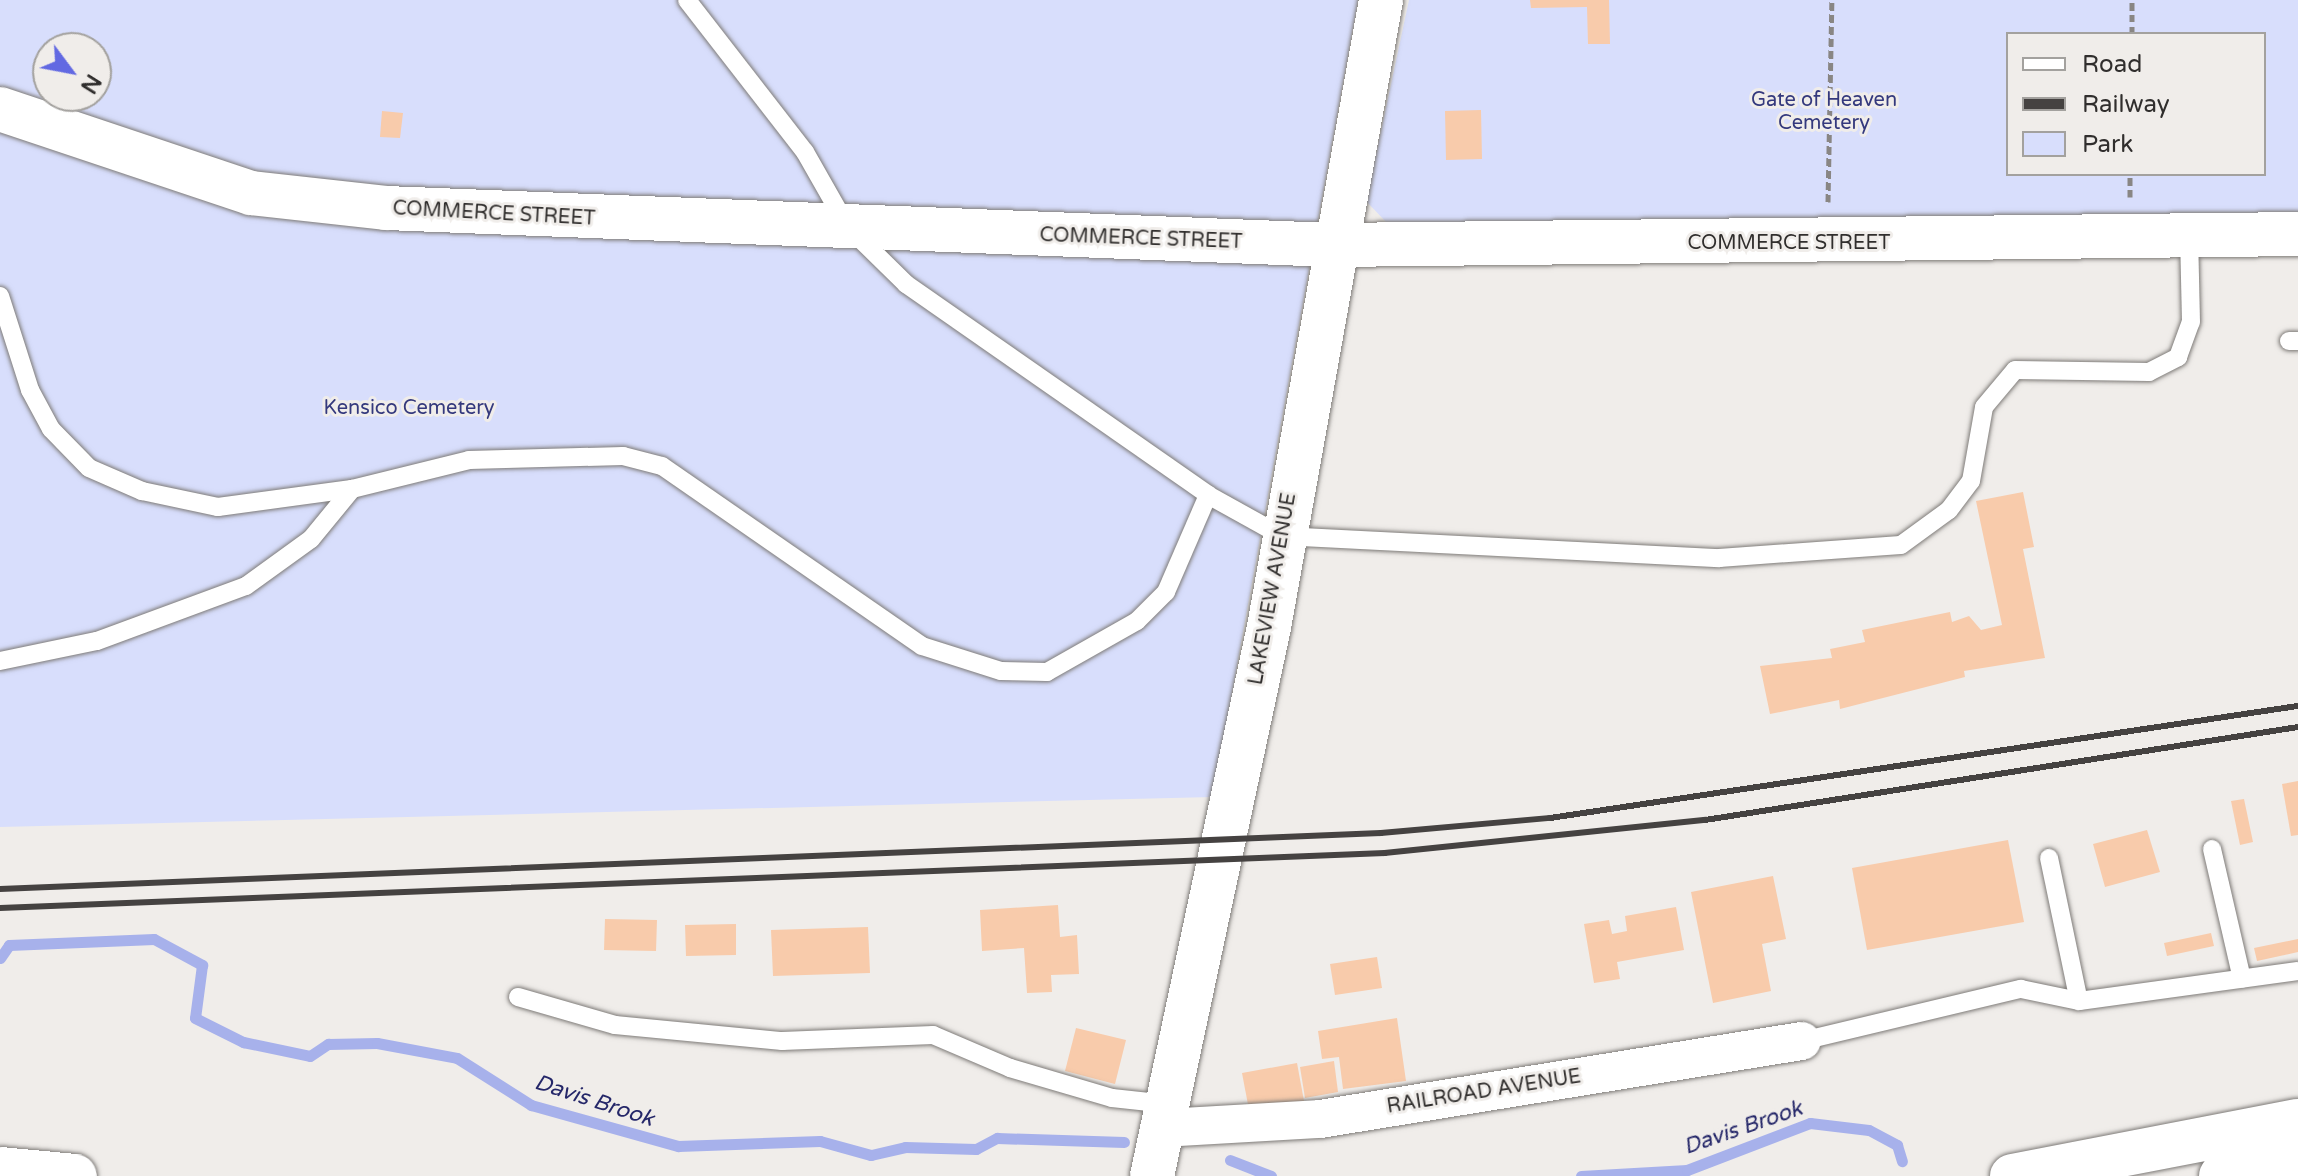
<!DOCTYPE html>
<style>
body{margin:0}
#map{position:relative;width:2298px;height:1176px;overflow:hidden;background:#f0edea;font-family:"Varela Round",sans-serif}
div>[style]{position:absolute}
.green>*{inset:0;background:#d8defc}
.stream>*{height:11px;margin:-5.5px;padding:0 5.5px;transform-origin:5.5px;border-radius:5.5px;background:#a7b1eb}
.building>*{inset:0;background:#f8cbab}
.path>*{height:5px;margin-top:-2.5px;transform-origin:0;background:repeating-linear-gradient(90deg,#898684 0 8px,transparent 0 12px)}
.roads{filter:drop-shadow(0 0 2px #7e7b78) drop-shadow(0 0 2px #7e7b78)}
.service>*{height:18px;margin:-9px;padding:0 9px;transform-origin:9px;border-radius:9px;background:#fff}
.minor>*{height:38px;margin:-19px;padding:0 19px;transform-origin:19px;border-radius:19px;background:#fff}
.tertiary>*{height:44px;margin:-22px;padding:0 22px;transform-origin:22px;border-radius:22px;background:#fff}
.trunk>*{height:44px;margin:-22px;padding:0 22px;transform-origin:22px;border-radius:22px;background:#fff}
.rail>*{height:6px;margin:-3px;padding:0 3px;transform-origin:3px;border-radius:3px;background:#454241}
span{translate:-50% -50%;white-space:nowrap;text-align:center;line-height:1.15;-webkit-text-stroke:6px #f0edea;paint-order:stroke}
.park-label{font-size:20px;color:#34397d}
.street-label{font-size:20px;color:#302e2d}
.water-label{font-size:22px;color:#252769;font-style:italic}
.legend{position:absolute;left:2006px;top:32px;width:260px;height:144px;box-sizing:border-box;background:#f0edea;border:2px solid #a3a19e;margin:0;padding:10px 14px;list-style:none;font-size:24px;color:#302e2d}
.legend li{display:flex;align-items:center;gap:16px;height:40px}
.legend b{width:40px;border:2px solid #a3a19e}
.north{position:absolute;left:32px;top:32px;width:80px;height:80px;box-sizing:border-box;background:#f0edea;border:2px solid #a3a19e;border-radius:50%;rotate:122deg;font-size:22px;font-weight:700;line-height:32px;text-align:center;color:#302e2d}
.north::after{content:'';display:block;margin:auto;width:28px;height:36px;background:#6269e2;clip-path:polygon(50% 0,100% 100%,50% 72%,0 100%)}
</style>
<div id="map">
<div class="green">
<i style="clip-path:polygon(evenodd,0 0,1358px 0,1213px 797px,0 827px,0 0,48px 48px,96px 48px,96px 96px,48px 96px,48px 48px)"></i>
<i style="clip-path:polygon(evenodd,1409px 0,2298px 0,2298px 222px,1388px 224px,1366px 201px,1409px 0,2008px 34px,2264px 34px,2264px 174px,2008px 174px,2008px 34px)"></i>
</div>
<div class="stream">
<i style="left:0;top:958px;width:16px;rotate:-55deg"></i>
<i style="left:9px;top:945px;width:145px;rotate:-2.4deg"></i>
<i style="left:154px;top:939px;width:55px;rotate:28.4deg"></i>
<i style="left:202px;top:965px;width:53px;rotate:97.5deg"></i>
<i style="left:195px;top:1018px;width:54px;rotate:26.6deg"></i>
<i style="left:243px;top:1042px;width:68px;rotate:11.8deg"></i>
<i style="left:310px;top:1056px;width:22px;rotate:-34deg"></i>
<i style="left:328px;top:1044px;width:49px;rotate:-1.2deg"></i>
<i style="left:377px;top:1043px;width:81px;rotate:10.6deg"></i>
<i style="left:457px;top:1058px;width:88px;rotate:32.4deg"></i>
<i style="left:531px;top:1105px;width:153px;rotate:15.6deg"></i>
<i style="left:678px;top:1146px;width:142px;rotate:-2deg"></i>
<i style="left:820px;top:1141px;width:53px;rotate:15.4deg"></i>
<i style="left:871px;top:1155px;width:35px;rotate:-13deg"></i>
<i style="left:905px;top:1147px;width:71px;rotate:1.6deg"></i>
<i style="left:976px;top:1149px;width:24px;rotate:-28deg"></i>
<i style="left:997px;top:1138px;width:127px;rotate:1.8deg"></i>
<i style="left:1230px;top:1160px;width:44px;rotate:21.3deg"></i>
<i style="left:1581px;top:1176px;width:106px;rotate:-3.2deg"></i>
<i style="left:1687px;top:1170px;width:132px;rotate:-20.9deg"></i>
<i style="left:1810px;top:1123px;width:59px;rotate:6.8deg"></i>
<i style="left:1869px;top:1130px;width:32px;rotate:28deg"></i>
<i style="left:1897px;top:1145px;width:17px;rotate:73deg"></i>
</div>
<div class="building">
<i style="clip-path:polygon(1530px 0,1609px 0,1610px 44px,1588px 44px,1587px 7px,1531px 8px)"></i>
<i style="clip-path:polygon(1481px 110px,1482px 159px,1446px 160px,1445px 111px)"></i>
<i style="clip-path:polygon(382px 111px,403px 113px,400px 138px,380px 137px)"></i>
<i style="clip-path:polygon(2023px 492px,2034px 547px,2023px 549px,2045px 658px,1964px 671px,1965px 677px,1840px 709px,1839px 700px,1770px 714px,1760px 666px,1832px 658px,1830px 649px,1865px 642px,1862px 630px,1950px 612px,1952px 622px,1969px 616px,1981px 630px,2002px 625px,1976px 501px)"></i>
<i style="clip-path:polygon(2298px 781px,2298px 835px,2291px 836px,2282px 784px)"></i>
<i style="clip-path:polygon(2244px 799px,2253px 842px,2240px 845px,2231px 801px)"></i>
<i style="clip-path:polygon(2147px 830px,2160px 872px,2105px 887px,2093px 844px)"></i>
<i style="clip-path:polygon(2008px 840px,2024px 922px,1867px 950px,1852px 868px)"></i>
<i style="clip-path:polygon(1773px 876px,1786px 939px,1762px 944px,1771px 991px,1713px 1003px,1691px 892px)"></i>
<i style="clip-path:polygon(1058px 905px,1060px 937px,1077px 935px,1079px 974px,1051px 975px,1052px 992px,1027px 993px,1024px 948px,982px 951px,980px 910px)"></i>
<i style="clip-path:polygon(1676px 907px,1684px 950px,1617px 962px,1620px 979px,1594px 983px,1584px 924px,1609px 920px,1612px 934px,1627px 931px,1625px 916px)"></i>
<i style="clip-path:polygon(605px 919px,657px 920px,656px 951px,604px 950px)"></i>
<i style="clip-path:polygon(736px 924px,736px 955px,686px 956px,685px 925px)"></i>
<i style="clip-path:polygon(868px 927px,870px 973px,773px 976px,771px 930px)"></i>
<i style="clip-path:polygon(2211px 933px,2214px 946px,2167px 956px,2164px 943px)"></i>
<i style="clip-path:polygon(2298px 939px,2298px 952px,2257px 961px,2254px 948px)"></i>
<i style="clip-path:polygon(1377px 957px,1382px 988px,1335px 995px,1330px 964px)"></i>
<i style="clip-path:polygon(1397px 1018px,1406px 1081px,1343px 1089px,1339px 1057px,1322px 1059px,1318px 1031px)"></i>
<i style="clip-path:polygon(1076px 1028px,1126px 1040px,1115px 1084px,1065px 1071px)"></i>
<i style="clip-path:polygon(1334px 1061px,1338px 1092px,1305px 1098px,1300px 1067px)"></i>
<i style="clip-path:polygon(1297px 1063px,1304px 1101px,1249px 1110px,1242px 1073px)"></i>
</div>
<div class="path">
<i style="left:2132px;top:34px;width:34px;rotate:-90deg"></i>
<i style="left:2130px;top:197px;width:23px;rotate:-90deg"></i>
<i style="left:1828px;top:202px;width:202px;rotate:-88.9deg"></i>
</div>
<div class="roads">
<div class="service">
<i style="left:687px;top:0;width:192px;rotate:52.2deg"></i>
<i style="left:805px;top:152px;width:85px;rotate:60.4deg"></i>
<i style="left:847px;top:226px;width:83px;rotate:44.5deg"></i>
<i style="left:906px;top:284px;width:368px;rotate:34.9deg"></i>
<i style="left:1208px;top:495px;width:85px;rotate:29deg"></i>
<i style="left:1282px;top:536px;width:438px;rotate:2.9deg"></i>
<i style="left:1719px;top:558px;width:182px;rotate:-4.1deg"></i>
<i style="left:1901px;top:545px;width:59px;rotate:-36.1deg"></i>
<i style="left:1949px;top:510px;width:36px;rotate:-53deg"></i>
<i style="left:1971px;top:481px;width:75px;rotate:-80deg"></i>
<i style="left:1984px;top:407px;width:48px;rotate:-50deg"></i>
<i style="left:2015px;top:370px;width:134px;rotate:0.9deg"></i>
<i style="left:2149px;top:372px;width:33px;rotate:-27deg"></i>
<i style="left:2178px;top:357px;width:37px;rotate:-70deg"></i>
<i style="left:2191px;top:322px;width:85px;rotate:-91.3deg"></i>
<i style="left:0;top:296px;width:99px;rotate:72.3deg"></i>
<i style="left:30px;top:390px;width:44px;rotate:61.7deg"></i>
<i style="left:51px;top:429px;width:54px;rotate:45.7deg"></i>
<i style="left:89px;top:468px;width:58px;rotate:23.5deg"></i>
<i style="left:142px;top:491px;width:78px;rotate:11.9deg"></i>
<i style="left:218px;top:507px;width:135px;rotate:-7.7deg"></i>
<i style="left:352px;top:489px;width:121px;rotate:-13.9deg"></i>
<i style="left:469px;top:460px;width:154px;rotate:-1.5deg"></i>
<i style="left:623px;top:456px;width:40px;rotate:14.4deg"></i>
<i style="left:662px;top:466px;width:316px;rotate:34.7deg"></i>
<i style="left:922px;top:646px;width:83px;rotate:17.6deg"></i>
<i style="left:1001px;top:671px;width:46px;rotate:1.2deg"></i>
<i style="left:1047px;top:672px;width:103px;rotate:-29.5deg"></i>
<i style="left:1137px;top:621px;width:41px;rotate:-45deg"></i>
<i style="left:1166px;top:592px;width:106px;rotate:-66.6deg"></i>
<i style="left:2289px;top:341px;width:9px"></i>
<i style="left:0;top:661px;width:99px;rotate:-11.7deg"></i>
<i style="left:97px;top:641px;width:159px;rotate:-20.3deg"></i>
<i style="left:246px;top:586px;width:80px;rotate:-35.9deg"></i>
<i style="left:311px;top:539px;width:65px;rotate:-50.6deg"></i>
<i style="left:2212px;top:849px;width:133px;rotate:77deg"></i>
<i style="left:2049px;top:858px;width:146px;rotate:78.2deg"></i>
<i style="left:518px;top:997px;width:101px;rotate:16.1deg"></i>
<i style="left:615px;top:1025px;width:168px;rotate:5.5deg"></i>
<i style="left:782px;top:1041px;width:151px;rotate:-2.3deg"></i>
<i style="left:933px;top:1035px;width:84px;rotate:23.2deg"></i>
<i style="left:1010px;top:1068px;width:106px;rotate:16.4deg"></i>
<i style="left:1112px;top:1098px;width:56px;rotate:6.1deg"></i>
<i style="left:1802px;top:1041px;width:225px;rotate:-13.4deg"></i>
<i style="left:2021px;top:989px;width:59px;rotate:11.7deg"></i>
<i style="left:2079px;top:1001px;width:221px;rotate:-7.8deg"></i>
</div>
<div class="minor">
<i style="left:1163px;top:1128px;width:157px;rotate:-3.3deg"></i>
<i style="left:1320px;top:1119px;width:488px;rotate:-9.2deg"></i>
</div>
<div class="tertiary">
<i style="left:0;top:109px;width:265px;rotate:18.5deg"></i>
<i style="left:251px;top:193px;width:136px;rotate:6.3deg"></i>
<i style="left:386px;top:208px;width:948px;rotate:2.24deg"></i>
<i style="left:1333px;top:245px;width:965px;rotate:-0.65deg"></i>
<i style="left:1152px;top:1176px;width:561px;rotate:-77.97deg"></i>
<i style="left:1269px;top:627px;width:637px;rotate:-79.87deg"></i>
</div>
<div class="trunk">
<i style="left:0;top:1169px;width:75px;rotate:5.3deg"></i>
<i style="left:2012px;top:1176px;width:291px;rotate:-10.9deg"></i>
<i style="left:2221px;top:1176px;width:79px;rotate:-11.7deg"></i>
</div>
</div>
<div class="rail">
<i style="left:0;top:889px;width:1382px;rotate:-2.32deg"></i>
<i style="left:1381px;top:833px;width:170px;rotate:-5.1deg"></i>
<i style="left:1550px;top:818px;width:756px;rotate:-8.52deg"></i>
<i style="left:0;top:908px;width:1386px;rotate:-2.27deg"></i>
<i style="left:1385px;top:853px;width:322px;rotate:-5.9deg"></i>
<i style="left:1705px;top:820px;width:600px;rotate:-8.91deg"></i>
</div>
<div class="park-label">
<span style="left:1824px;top:112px">Gate of Heaven<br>Cemetery</span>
<span style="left:409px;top:408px">Kensico Cemetery</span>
</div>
<div class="street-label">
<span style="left:494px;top:214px;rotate:3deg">COMMERCE STREET</span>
<span style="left:1141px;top:239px;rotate:2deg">COMMERCE STREET</span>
<span style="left:1789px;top:243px">COMMERCE STREET</span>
<span style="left:1273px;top:589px;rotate:-80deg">LAKEVIEW AVENUE</span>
<span style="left:1484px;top:1092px;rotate:-9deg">RAILROAD AVENUE</span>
</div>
<div class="water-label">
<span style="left:594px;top:1101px;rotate:18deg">Davis Brook</span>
<span style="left:1743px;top:1128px;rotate:-19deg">Davis Brook</span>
</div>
<ul class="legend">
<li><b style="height:10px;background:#fff"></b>Road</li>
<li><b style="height:10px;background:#454241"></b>Railway</li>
<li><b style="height:22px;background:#d8defc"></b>Park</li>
</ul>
<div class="north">N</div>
</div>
